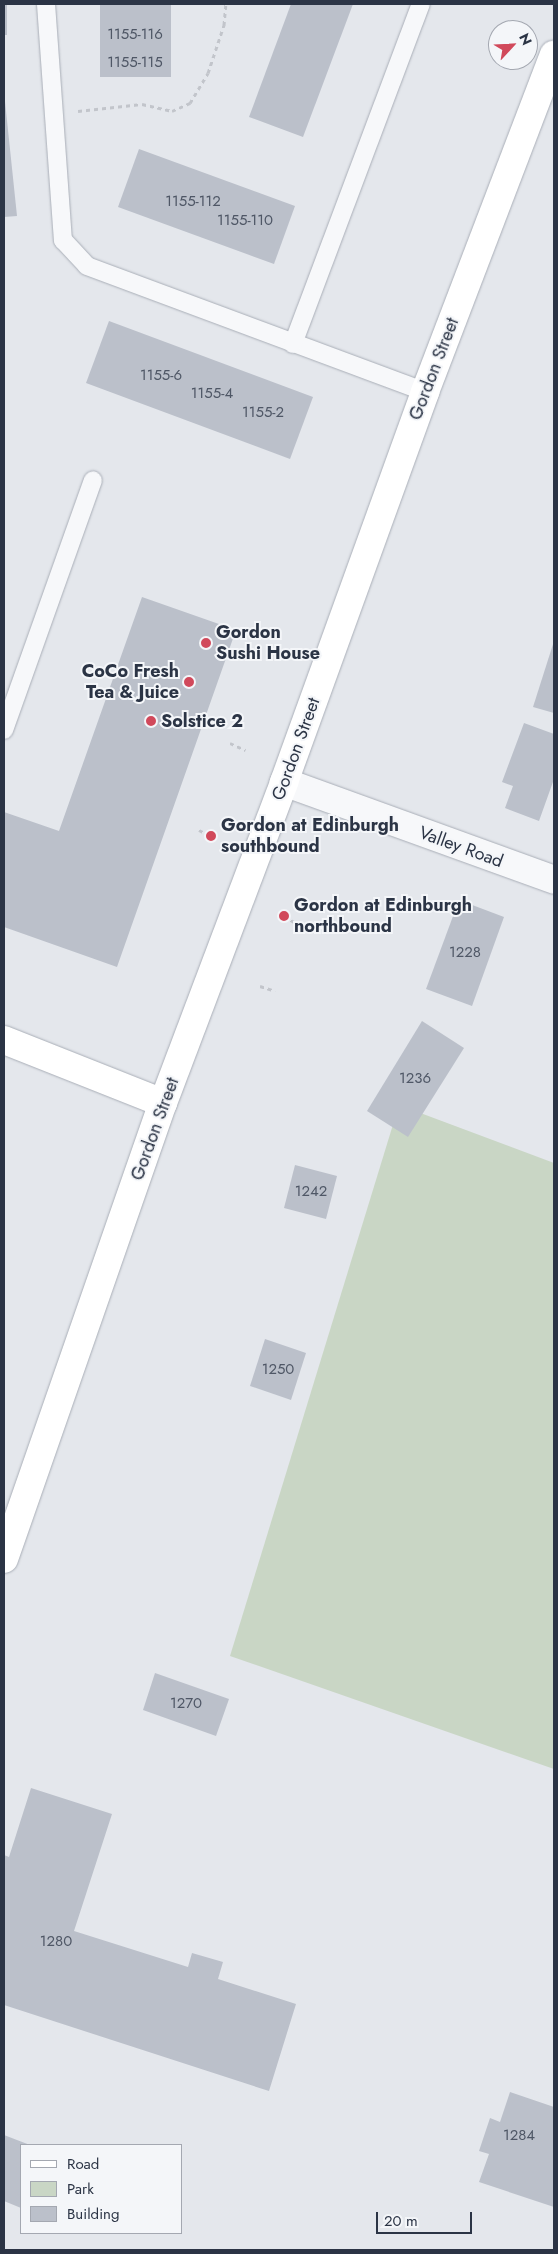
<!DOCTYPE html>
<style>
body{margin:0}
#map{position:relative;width:558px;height:2254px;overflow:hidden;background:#e4e7ec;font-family:Jost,sans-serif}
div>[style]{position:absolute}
.green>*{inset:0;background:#c9d6c5}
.building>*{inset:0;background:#bbc0ca}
.path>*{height:3px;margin-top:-1.5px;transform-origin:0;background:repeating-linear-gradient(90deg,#c2c5cb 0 4px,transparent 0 8px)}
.roads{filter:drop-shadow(0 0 1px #a9aeb7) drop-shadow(0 0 1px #a9aeb7)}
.lane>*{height:18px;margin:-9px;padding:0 9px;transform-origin:9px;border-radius:9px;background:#f7f8fa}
.street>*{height:28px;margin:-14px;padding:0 14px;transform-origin:14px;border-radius:14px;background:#f7f8fa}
.secondary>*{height:28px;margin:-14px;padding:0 14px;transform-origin:14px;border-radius:14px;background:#fff}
.dots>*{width:14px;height:14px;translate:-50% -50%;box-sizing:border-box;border:2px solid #f4f6f9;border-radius:50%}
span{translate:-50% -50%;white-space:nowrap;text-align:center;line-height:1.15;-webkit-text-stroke:4px #f4f6f9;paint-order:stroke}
.number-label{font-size:15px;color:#4f5766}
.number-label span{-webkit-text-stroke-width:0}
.street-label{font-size:18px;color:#2b3445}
.poi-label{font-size:18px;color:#2b3445;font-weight:700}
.left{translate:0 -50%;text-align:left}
.right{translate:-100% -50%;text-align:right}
.frame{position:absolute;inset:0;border:5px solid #2b3445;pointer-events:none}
.legend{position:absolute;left:20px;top:2144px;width:162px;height:90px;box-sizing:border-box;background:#f4f6f9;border:1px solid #a4a8b1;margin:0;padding:6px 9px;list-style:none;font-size:15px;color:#2b3445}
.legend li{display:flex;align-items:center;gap:10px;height:25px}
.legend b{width:25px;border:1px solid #a4a8b1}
.north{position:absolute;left:488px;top:20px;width:50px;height:50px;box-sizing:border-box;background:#f4f6f9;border:1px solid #a4a8b1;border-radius:50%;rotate:65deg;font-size:14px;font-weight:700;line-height:20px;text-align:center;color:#2b3445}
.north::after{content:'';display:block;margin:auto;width:18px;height:22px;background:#d1495b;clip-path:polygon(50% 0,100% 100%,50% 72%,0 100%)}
.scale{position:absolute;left:376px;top:2212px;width:96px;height:22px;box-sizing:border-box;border:2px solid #2b3445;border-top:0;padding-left:6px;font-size:15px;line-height:18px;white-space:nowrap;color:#2b3445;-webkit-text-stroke:4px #f4f6f9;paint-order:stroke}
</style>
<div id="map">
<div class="green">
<i style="clip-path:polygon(399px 1105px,554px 1163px,554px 1769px,230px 1656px)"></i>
</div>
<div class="building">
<i style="clip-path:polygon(4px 4px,7px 4px,7px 35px,4px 35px)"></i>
<i style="clip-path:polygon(100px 4px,171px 4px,171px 77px,100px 77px)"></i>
<i style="clip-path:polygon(291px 4px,353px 4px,303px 137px,249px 117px)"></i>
<i style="clip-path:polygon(4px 92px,17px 216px,4px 217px)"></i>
<i style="clip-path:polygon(139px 149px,295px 206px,274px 264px,118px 207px)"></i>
<i style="clip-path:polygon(109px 321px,313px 397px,290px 459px,86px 383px)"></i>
<i style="clip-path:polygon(142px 597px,236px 630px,117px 967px,4px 927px,4px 812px,59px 831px)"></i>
<i style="clip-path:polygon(554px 641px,554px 713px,533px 707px)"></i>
<i style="clip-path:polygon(524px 723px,554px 734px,554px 779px,539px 821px,505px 808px,513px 786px,502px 782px)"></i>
<i style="clip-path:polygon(459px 900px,504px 917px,472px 1006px,426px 989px)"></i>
<i style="clip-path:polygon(422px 1021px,464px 1048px,408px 1137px,367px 1111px)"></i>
<i style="clip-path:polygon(295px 1165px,337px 1176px,326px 1219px,284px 1208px)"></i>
<i style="clip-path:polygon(265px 1339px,306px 1353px,291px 1400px,250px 1386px)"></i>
<i style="clip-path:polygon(155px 1673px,229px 1699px,216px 1736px,143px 1710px)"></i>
<i style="clip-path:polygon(31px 1788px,112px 1814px,74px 1931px,188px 1967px,192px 1953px,223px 1962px,218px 1979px,296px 2004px,269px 2091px,4px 2005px,4px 1855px,9px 1857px)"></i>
<i style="clip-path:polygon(510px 2092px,554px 2107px,554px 2207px,479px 2182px,489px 2154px,479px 2151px,490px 2118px,500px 2122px)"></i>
<i style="clip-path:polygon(4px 2135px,30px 2145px,21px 2145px,21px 2208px,4px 2201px)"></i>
</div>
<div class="path">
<i style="left:78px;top:111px;width:64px;rotate:-6.2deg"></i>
<i style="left:142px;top:104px;width:31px;rotate:13deg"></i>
<i style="left:172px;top:111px;width:20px;rotate:-24deg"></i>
<i style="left:190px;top:103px;width:35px;rotate:-59deg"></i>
<i style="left:208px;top:73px;width:51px;rotate:-71.6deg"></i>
<i style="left:224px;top:25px;width:21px;rotate:-85deg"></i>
<i style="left:230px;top:743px;width:17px;rotate:25deg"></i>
<i style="left:199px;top:830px;width:13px;rotate:27deg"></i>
<i style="left:284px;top:916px;width:17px;rotate:31deg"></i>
<i style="left:260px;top:986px;width:16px;rotate:18deg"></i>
</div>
<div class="roads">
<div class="lane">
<i style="left:46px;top:4px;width:237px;rotate:85.9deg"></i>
<i style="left:63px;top:240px;width:35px;rotate:47deg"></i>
<i style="left:87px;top:266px;width:361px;rotate:20.4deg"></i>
<i style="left:293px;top:344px;width:363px;rotate:-69.4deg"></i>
<i style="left:4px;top:730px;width:265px;rotate:-70.4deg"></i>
</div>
<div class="street">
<i style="left:284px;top:782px;width:287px;rotate:19.9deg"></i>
</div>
<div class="secondary">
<i style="left:4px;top:1040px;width:171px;rotate:21.6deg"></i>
<i style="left:4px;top:1559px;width:483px;rotate:-70.8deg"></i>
<i style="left:163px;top:1103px;width:343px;rotate:-69.3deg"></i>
<i style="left:284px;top:782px;width:415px;rotate:-70.1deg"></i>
<i style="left:425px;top:392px;width:361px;rotate:-69.1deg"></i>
</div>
</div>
<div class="dots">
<i style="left:206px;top:643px;background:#d1495b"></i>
<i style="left:189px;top:682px;background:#d1495b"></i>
<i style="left:151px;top:721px;background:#d1495b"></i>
<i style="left:211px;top:836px;background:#d1495b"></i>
<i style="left:284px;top:916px;background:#d1495b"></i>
</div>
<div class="number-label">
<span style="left:135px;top:35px">1155-116</span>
<span style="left:135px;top:63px">1155-115</span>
<span style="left:193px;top:202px">1155-112</span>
<span style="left:245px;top:221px">1155-110</span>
<span style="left:161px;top:376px">1155-6</span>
<span style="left:212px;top:394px">1155-4</span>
<span style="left:263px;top:413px">1155-2</span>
<span style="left:465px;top:953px">1228</span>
<span style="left:415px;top:1079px">1236</span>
<span style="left:311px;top:1192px">1242</span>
<span style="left:278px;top:1370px">1250</span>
<span style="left:186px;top:1704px">1270</span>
<span style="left:56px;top:1942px">1280</span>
<span style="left:519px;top:2136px">1284</span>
</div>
<div class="street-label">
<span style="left:434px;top:369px;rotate:-69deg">Gordon Street</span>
<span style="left:296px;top:749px;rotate:-70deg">Gordon Street</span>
<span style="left:461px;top:847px;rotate:20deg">Valley Road</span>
<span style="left:155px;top:1129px;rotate:-70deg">Gordon Street</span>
</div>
<div class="poi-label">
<span class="left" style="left:216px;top:643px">Gordon<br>Sushi House</span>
<span class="right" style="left:179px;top:682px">CoCo Fresh<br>Tea &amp; Juice</span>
<span class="left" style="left:161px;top:721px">Solstice 2</span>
<span class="left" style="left:221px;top:836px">Gordon at Edinburgh<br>southbound</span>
<span class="left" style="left:294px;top:916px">Gordon at Edinburgh<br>northbound</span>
</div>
<div class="frame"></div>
<ul class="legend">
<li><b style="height:6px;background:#fff"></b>Road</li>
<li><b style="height:14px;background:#c9d6c5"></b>Park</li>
<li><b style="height:14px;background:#bbc0ca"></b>Building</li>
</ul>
<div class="north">N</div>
<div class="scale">20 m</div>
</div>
